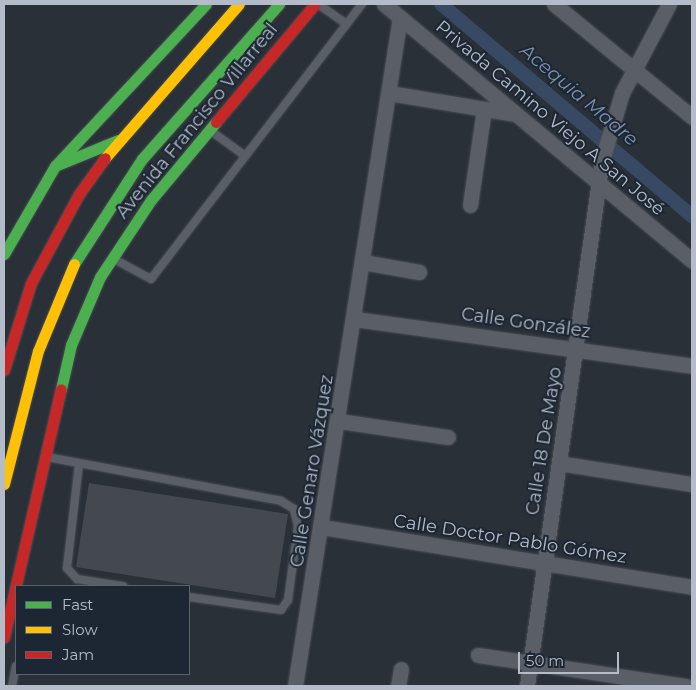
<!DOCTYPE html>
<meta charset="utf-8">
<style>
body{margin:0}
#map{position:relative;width:696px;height:690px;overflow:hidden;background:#2a3038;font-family:Montserrat,sans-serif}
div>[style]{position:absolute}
.canal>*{height:14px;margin:-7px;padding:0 7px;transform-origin:7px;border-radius:7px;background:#384963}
.building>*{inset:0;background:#444950}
.roads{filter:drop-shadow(0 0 1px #484c53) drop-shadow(0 0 1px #484c53)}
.lane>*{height:8px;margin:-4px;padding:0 4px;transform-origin:4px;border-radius:4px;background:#5a5e66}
.street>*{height:15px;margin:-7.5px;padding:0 7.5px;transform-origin:7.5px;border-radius:7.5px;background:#5a5e66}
.fast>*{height:11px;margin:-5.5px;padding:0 5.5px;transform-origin:5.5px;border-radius:5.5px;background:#4caf50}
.slow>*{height:11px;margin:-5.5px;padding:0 5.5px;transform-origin:5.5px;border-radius:5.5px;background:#ffc107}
.jam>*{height:11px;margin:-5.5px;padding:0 5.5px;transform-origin:5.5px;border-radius:5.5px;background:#c62828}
span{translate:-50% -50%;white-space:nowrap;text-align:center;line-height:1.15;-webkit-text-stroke:4px #1d2633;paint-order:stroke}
.street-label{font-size:18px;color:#b4bcc9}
.water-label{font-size:19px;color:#7c92b1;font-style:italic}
.frame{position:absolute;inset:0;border:5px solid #b4bcc9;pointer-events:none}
.legend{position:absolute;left:15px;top:585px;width:175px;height:90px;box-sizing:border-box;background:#1d2633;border:1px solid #59626f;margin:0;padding:6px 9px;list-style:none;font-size:15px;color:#b4bcc9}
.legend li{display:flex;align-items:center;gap:10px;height:25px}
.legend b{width:25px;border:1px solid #59626f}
.scale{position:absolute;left:518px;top:652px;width:101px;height:22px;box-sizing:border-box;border:2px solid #b4bcc9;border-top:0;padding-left:6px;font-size:15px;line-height:18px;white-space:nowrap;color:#b4bcc9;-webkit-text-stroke:4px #1d2633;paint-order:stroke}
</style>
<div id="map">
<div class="canal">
<i style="left:441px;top:4px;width:329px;rotate:40.2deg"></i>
</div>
<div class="building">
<i style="clip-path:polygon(89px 483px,288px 514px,275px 598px,76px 567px)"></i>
</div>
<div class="roads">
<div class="lane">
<i style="left:318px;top:4px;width:35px;rotate:35deg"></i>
<i style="left:211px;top:131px;width:41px;rotate:36deg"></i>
<i style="left:114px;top:259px;width:42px;rotate:28.4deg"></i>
<i style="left:151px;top:279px;width:347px;rotate:-52.5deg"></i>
<i style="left:47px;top:457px;width:238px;rotate:10.6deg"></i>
<i style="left:281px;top:501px;width:15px;rotate:32deg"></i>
<i style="left:294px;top:509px;width:17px;rotate:77deg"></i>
<i style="left:298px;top:526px;width:75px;rotate:97.7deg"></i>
<i style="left:288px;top:600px;width:12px;rotate:125deg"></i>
<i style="left:281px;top:610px;width:93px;rotate:-172deg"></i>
<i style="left:79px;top:464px;width:105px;rotate:96.6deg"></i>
<i style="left:67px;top:568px;width:15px;rotate:48deg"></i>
<i style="left:77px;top:579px;width:47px;rotate:8.7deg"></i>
<i style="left:12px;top:686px;width:20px;rotate:-79deg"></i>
</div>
<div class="street">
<i style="left:384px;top:4px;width:401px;rotate:39.8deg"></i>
<i style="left:554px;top:4px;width:178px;rotate:39.3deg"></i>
<i style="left:389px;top:93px;width:127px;rotate:9.5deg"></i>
<i style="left:470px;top:205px;width:97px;rotate:-81.7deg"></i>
<i style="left:363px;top:262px;width:57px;rotate:10.1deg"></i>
<i style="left:355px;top:319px;width:340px;rotate:7.9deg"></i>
<i style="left:339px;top:421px;width:110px;rotate:8.4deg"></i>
<i style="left:559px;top:463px;width:135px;rotate:9deg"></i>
<i style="left:322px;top:527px;width:375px;rotate:9.2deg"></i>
<i style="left:478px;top:655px;width:210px;rotate:8.5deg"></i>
<i style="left:295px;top:686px;width:677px;rotate:-81.08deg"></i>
<i style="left:398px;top:686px;width:17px;rotate:-80deg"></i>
<i style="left:527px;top:686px;width:531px;rotate:-81.89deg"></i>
<i style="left:602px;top:160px;width:70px;rotate:-73.4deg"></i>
<i style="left:622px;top:93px;width:101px;rotate:-62.2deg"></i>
</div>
<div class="fast">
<i style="left:55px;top:166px;width:68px;rotate:-22.4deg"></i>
<i style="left:4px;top:254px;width:102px;rotate:-59.9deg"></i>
<i style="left:55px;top:166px;width:221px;rotate:-47deg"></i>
<i style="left:74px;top:264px;width:125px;rotate:-57.1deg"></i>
<i style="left:142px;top:159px;width:207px;rotate:-48.5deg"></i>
<i style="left:61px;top:389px;width:45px;rotate:-77.2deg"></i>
<i style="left:71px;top:345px;width:74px;rotate:-66.9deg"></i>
<i style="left:100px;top:277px;width:92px;rotate:-56.5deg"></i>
<i style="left:151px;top:200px;width:102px;rotate:-50.2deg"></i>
</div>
<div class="slow">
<i style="left:105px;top:158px;width:204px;rotate:-49deg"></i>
<i style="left:4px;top:484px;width:137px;rotate:-75.7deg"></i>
<i style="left:38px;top:351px;width:94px;rotate:-67.5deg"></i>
</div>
<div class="jam">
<i style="left:216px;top:122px;width:154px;rotate:-50deg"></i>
<i style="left:4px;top:370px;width:91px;rotate:-72.8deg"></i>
<i style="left:31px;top:283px;width:101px;rotate:-61.7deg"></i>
<i style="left:79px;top:194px;width:44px;rotate:-54.2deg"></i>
<i style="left:4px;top:637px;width:254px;rotate:-77.1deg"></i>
</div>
</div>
<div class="street-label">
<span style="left:550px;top:118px;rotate:40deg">Privada Camino Viejo A San José</span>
<span style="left:197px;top:121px;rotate:-51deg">Avenida Francisco Villarreal</span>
<span style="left:526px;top:323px;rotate:8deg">Calle González</span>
<span style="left:544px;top:441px;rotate:-81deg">Calle 18 De Mayo</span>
<span style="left:312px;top:471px;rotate:-81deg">Calle Genaro Vázquez</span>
<span style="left:510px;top:539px;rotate:9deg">Calle Doctor Pablo Gómez</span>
</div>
<div class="water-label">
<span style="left:579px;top:95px;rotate:40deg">Acequia Madre</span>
</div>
<div class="frame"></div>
<ul class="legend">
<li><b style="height:6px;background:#4caf50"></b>Fast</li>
<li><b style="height:6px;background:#ffc107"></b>Slow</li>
<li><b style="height:6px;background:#c62828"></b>Jam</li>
</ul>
<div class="scale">50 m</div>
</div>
